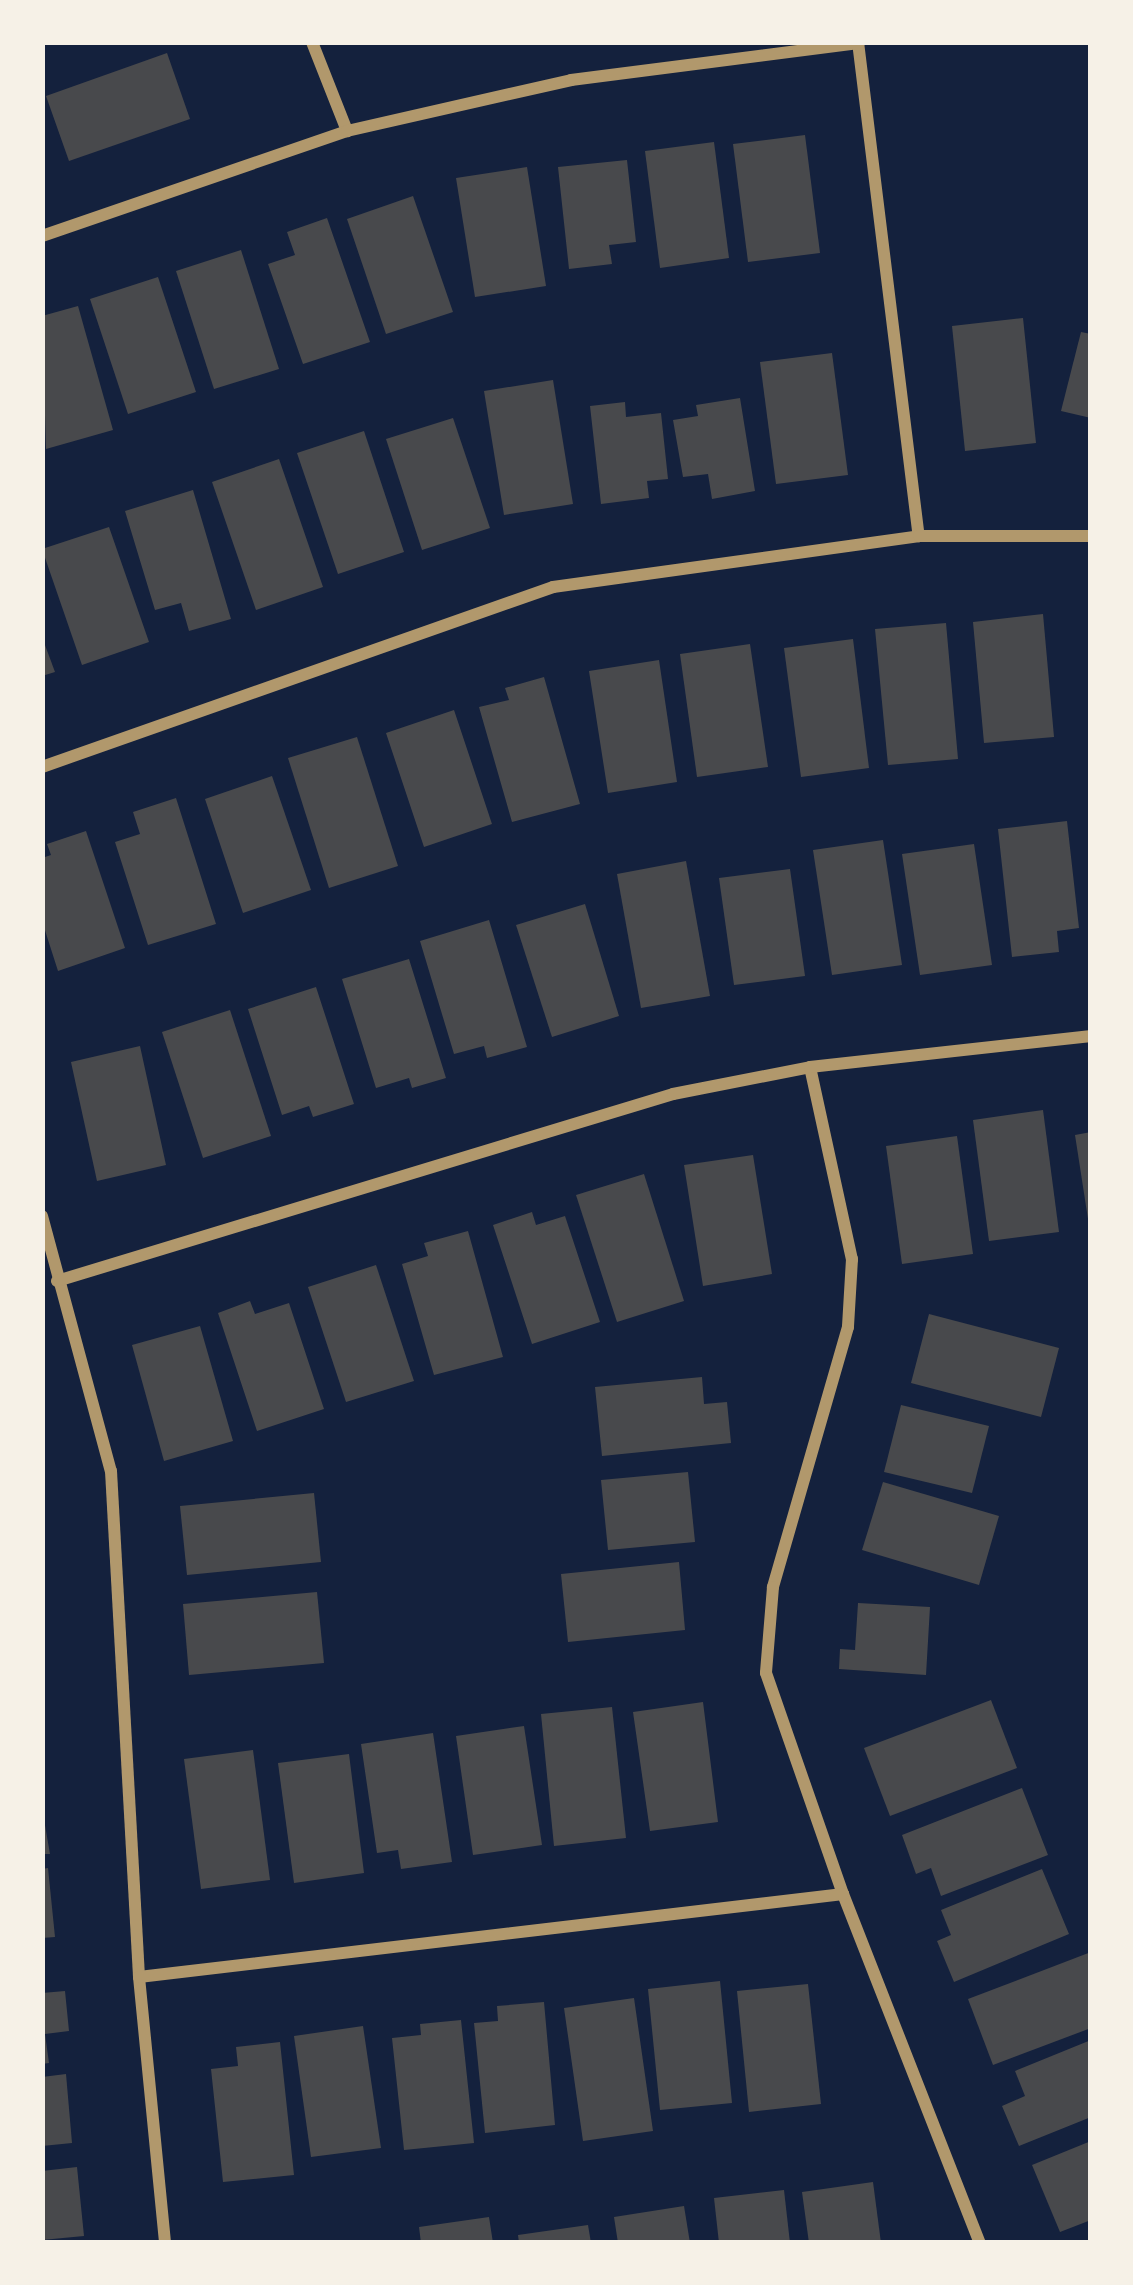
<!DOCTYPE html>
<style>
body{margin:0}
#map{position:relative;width:1133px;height:2285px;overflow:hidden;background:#14213d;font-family:"PT Sans Narrow",sans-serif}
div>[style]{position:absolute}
.building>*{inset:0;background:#48494c}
.minor>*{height:12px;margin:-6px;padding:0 6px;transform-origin:6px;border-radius:6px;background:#b1986c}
span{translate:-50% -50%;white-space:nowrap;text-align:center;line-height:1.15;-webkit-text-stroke:9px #f6f1e7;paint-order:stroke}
.frame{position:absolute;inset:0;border:45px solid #f6f1e7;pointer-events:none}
</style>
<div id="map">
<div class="building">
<i style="clip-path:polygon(167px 53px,190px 119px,69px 161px,46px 96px)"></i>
<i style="clip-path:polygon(805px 135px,820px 253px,748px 262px,733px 144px)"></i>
<i style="clip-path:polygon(714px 142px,729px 258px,660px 268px,645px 151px)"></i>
<i style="clip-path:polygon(627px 160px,636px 242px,609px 245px,612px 264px,569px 269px,558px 167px)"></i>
<i style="clip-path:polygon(527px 167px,546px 286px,475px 297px,456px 178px)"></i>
<i style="clip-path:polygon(413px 196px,453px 312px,386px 334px,347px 219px)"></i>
<i style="clip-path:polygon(327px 218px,370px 342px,303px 364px,268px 264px,295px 255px,287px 232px)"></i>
<i style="clip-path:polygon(241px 250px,279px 369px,214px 389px,176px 271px)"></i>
<i style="clip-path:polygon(158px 277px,196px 392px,128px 414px,90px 299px)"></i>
<i style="clip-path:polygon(78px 306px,113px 430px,46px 449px,42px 316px)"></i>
<i style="clip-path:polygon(1023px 318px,1036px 443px,965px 451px,952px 326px)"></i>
<i style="clip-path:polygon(1081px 332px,1091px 334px,1091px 418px,1061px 411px)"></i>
<i style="clip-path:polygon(832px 353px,848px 475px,776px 484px,760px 362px)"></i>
<i style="clip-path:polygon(553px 380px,573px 504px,504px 515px,484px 391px)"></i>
<i style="clip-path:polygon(740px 398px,755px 491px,712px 499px,708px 474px,683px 477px,673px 420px,698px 416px,696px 405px)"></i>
<i style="clip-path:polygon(625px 402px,626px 417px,661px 413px,668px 479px,647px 481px,649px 498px,601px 504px,590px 406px)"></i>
<i style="clip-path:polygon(453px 418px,490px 528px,422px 550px,386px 439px)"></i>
<i style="clip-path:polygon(364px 431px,404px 552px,338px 574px,297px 453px)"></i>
<i style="clip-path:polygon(279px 459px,323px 587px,256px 610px,212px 482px)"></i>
<i style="clip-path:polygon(193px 490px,231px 619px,189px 631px,181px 603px,155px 610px,125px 511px)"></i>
<i style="clip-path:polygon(109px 527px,149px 642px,82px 665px,42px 549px)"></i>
<i style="clip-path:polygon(1043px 614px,1054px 737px,984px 743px,973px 622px)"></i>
<i style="clip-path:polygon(946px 623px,958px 759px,888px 765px,875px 629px)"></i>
<i style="clip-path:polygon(42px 637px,55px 672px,42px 676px)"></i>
<i style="clip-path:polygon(853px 639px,869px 768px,801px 777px,784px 648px)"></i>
<i style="clip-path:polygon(750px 644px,768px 767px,697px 777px,680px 654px)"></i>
<i style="clip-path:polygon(659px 660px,677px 782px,608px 793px,589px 671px)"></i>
<i style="clip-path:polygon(544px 677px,580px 804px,512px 822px,479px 707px,509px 700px,505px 688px)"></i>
<i style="clip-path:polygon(454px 710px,492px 824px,424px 847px,386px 733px)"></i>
<i style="clip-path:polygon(357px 737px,398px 866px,329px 888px,288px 758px)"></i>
<i style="clip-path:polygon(272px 776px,311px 890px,243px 913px,205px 799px)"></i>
<i style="clip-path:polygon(176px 798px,216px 924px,148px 945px,115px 842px,140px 834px,133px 812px)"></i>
<i style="clip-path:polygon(1067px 821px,1079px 928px,1057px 931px,1059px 952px,1012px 957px,998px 829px)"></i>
<i style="clip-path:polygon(86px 831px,125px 948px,58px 971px,42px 921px,42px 858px,51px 855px,47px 844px)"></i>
<i style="clip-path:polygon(883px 840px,902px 965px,832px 975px,813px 850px)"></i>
<i style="clip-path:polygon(974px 844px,992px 965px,920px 975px,902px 854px)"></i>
<i style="clip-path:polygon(686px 861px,710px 996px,641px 1008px,617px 874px)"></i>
<i style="clip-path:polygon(790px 869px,805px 976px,734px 985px,719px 878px)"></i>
<i style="clip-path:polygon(585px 904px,619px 1016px,552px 1037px,516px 925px)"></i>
<i style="clip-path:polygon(489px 920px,527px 1047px,487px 1058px,484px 1046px,454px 1054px,420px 941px)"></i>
<i style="clip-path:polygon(409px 959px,446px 1078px,412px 1088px,409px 1078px,376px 1088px,342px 979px)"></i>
<i style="clip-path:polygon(316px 987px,354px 1104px,313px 1117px,309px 1106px,282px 1115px,248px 1009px)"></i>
<i style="clip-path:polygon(230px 1010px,271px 1136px,203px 1158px,162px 1032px)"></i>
<i style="clip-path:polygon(140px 1046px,166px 1165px,97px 1181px,71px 1062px)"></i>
<i style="clip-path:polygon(1043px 1110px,1059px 1232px,989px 1241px,973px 1120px)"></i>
<i style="clip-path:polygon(1091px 1132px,1091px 1219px,1088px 1219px,1075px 1135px)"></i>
<i style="clip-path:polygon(957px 1136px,973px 1254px,902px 1264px,886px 1146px)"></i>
<i style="clip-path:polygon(753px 1155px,772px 1274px,703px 1286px,684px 1165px)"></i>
<i style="clip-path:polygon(644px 1174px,684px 1301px,617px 1322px,576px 1195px)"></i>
<i style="clip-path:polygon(532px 1212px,536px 1225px,565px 1216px,600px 1322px,532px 1344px,493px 1225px)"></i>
<i style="clip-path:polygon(468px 1231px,503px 1357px,434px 1375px,402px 1264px,428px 1256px,424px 1243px)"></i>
<i style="clip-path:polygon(376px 1265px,414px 1381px,346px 1402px,308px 1287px)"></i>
<i style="clip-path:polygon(250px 1301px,255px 1314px,289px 1303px,324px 1409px,257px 1431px,218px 1313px)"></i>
<i style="clip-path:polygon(929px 1314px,1059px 1348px,1041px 1417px,911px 1383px)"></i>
<i style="clip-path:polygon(200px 1326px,233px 1441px,164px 1461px,132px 1345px)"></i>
<i style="clip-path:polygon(702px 1377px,704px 1404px,727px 1402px,731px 1443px,602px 1456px,595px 1387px)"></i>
<i style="clip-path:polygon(901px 1405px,989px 1426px,972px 1493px,884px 1472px)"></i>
<i style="clip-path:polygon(688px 1472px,695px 1542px,608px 1550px,601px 1480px)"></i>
<i style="clip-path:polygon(883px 1482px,999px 1516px,979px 1585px,862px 1550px)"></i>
<i style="clip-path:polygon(314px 1493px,321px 1562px,187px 1575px,180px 1506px)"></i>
<i style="clip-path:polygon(679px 1562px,685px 1630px,568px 1642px,561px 1574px)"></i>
<i style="clip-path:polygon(317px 1592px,324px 1663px,189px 1675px,183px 1604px)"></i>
<i style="clip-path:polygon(858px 1603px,930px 1607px,926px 1675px,839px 1669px,840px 1649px,855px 1650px)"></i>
<i style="clip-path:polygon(991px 1700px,1017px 1768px,890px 1816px,864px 1748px)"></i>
<i style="clip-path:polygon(703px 1702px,718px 1822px,650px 1831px,633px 1712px)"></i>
<i style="clip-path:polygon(612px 1707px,626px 1838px,554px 1846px,541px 1714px)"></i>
<i style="clip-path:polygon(524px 1726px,542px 1845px,473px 1855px,456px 1736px)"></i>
<i style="clip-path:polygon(433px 1733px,452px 1862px,401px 1869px,398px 1850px,377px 1853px,361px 1744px)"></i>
<i style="clip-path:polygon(253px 1750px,270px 1880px,201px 1889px,184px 1759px)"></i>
<i style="clip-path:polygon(349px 1754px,364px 1873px,294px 1883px,278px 1763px)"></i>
<i style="clip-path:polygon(1022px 1788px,1048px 1855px,941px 1896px,931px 1868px,916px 1874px,902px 1835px)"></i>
<i style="clip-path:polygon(42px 1808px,50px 1854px,42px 1854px)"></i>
<i style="clip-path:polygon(48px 1868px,55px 1937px,42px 1938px,42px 1869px)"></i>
<i style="clip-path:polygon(1042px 1869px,1069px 1934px,954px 1982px,937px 1941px,951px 1935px,941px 1910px)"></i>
<i style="clip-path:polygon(1091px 1952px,1091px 2028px,993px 2065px,968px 1999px)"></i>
<i style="clip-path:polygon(720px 1981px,732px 2103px,660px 2110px,648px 1989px)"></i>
<i style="clip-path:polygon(808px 1984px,821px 2104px,749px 2112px,737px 1991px)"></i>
<i style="clip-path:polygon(65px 1991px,69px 2031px,45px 2034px,49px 2063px,42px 2064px,42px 1993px)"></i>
<i style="clip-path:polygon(634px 1998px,653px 2131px,583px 2141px,564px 2008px)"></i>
<i style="clip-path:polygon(544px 2002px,555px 2125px,485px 2133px,474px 2023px,498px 2021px,497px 2006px)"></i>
<i style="clip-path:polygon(461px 2020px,474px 2143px,404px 2150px,392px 2038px,421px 2035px,420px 2024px)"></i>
<i style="clip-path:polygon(363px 2026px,381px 2148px,311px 2157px,294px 2036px)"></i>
<i style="clip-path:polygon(1091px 2040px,1091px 2117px,1019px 2146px,1002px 2106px,1025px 2096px,1015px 2071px)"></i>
<i style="clip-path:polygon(280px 2042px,294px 2175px,223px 2182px,211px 2069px,238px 2066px,236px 2047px)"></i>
<i style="clip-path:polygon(66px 2074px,72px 2143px,42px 2146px,42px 2077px)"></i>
<i style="clip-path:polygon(1091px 2141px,1091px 2220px,1060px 2232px,1032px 2165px)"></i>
<i style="clip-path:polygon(77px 2167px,84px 2236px,42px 2240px,42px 2171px)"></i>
<i style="clip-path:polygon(873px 2182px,881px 2243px,809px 2243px,802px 2192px)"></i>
<i style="clip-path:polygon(784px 2190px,790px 2243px,719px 2243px,714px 2198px)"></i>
<i style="clip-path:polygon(684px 2206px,690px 2243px,618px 2243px,614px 2217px)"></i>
<i style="clip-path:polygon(489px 2217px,493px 2243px,421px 2243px,419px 2227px)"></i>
<i style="clip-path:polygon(588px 2225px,591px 2243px,519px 2243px,518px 2235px)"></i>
</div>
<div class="minor">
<i style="left:312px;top:42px;width:96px;rotate:68.5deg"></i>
<i style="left:858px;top:42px;width:498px;rotate:83deg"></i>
<i style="left:42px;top:236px;width:323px;rotate:-19deg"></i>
<i style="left:347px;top:131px;width:230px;rotate:-12.8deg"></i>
<i style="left:571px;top:80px;width:290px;rotate:-7.3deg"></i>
<i style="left:42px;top:767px;width:542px;rotate:-19.4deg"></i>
<i style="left:553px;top:587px;width:370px;rotate:-7.9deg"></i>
<i style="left:919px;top:536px;width:172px"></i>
<i style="left:810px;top:1067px;width:197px;rotate:77.7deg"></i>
<i style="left:852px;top:1259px;width:68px;rotate:93.4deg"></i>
<i style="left:848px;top:1327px;width:271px;rotate:106.1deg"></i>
<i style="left:773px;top:1587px;width:86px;rotate:94.7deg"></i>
<i style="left:766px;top:1673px;width:234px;rotate:70.8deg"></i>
<i style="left:843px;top:1894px;width:375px;rotate:68.6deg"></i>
<i style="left:42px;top:1216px;width:264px;rotate:74.9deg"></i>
<i style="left:111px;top:1471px;width:507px;rotate:86.83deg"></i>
<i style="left:139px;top:1977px;width:267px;rotate:84.4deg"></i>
<i style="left:57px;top:1281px;width:644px;rotate:-16.89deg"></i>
<i style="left:673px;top:1094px;width:140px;rotate:-11.1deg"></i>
<i style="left:810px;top:1067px;width:283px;rotate:-6.3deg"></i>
<i style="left:139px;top:1977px;width:709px;rotate:-6.72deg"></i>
</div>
<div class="frame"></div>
</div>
